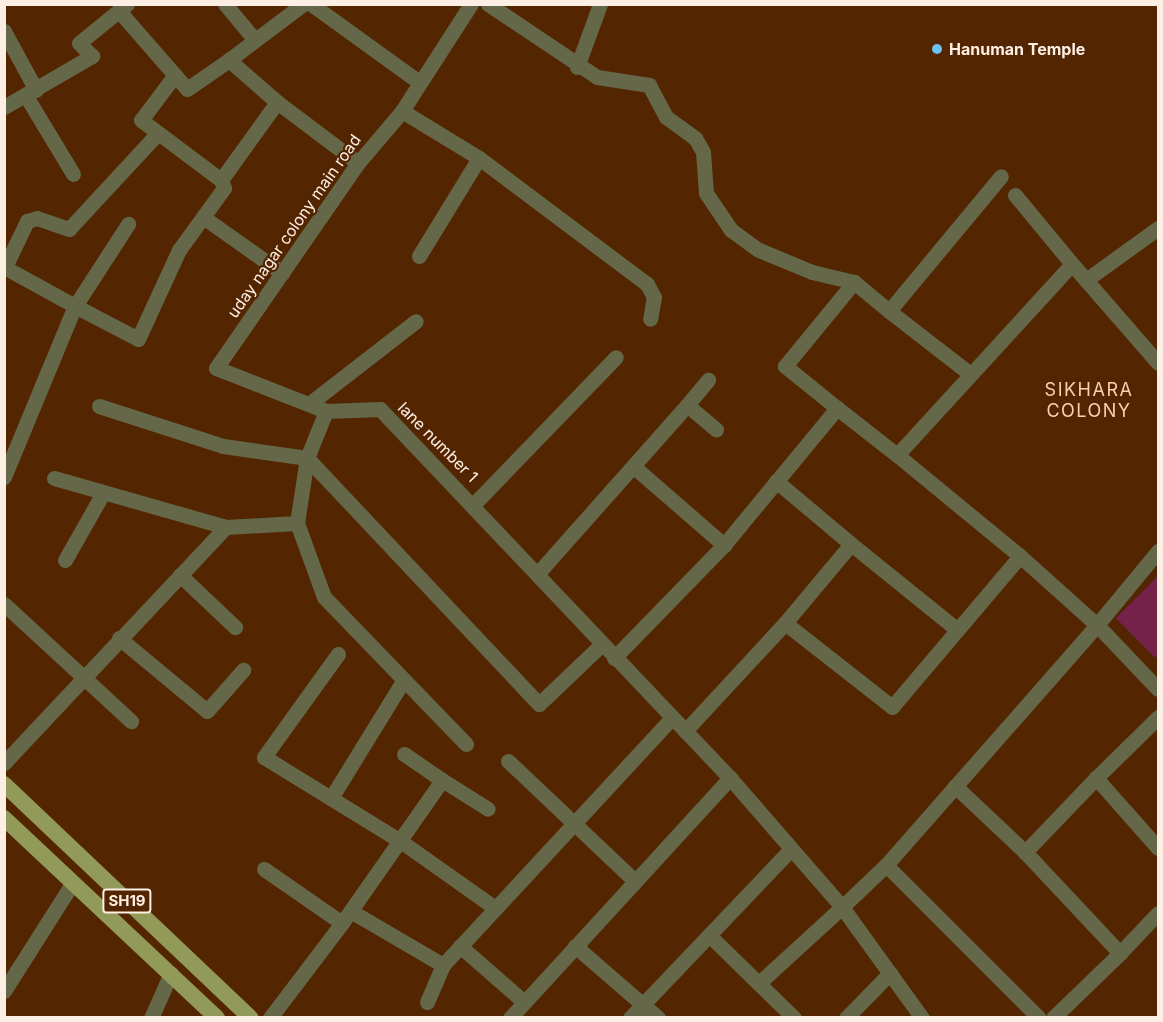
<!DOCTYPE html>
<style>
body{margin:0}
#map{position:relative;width:1163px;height:1022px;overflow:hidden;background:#532500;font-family:Inter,sans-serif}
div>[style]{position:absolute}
.green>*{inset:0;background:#75224a}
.minor>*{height:15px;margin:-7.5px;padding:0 7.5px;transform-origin:7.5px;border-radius:7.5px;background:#646849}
.primary>*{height:16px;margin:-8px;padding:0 8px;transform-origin:8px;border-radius:8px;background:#929a59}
.dots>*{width:16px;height:16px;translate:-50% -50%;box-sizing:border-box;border:3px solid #532500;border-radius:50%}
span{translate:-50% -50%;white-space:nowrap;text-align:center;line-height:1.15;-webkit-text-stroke:4.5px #532500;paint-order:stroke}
.shield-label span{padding:2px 4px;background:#532500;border:2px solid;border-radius:4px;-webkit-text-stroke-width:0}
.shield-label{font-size:15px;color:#feefe5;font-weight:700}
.poi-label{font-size:16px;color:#feefe5;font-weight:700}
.left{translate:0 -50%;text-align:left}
.street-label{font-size:16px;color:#feefe5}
.neighbourhood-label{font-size:18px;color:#fbcfb3;letter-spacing:1.5px}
.frame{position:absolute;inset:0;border:6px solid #feefe5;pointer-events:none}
</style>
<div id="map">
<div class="green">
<i style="clip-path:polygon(1158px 576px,1158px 654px,1155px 658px,1116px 618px)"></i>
</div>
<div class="minor">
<i style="left:225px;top:4px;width:47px;rotate:50.2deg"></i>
<i style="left:311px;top:4px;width:133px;rotate:35.8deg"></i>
<i style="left:488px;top:4px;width:131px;rotate:33.8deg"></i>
<i style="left:597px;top:77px;width:53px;rotate:8.7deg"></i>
<i style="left:649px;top:85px;width:36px;rotate:62deg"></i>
<i style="left:666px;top:117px;width:36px;rotate:36deg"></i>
<i style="left:695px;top:138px;width:16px;rotate:60deg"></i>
<i style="left:703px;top:152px;width:41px;rotate:85.8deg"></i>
<i style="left:706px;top:193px;width:45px;rotate:56deg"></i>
<i style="left:731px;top:230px;width:34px;rotate:36deg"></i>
<i style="left:759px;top:250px;width:57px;rotate:22.5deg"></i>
<i style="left:812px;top:272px;width:43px;rotate:13.4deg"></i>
<i style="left:119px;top:11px;width:103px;rotate:48.9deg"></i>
<i style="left:187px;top:89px;width:51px;rotate:-34.6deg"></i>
<i style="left:4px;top:31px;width:67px;rotate:61.5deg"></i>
<i style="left:577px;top:67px;width:67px;rotate:-69.9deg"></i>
<i style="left:175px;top:75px;width:56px;rotate:127.1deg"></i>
<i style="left:141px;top:120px;width:100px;rotate:36.9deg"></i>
<i style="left:221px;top:180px;width:96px;rotate:-54.3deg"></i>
<i style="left:277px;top:102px;width:64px;rotate:-138.8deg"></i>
<i style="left:229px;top:60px;width:93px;rotate:-37.1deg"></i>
<i style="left:26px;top:96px;width:91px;rotate:58.9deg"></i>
<i style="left:277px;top:102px;width:101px;rotate:37deg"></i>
<i style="left:4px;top:107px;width:102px;rotate:-30.1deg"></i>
<i style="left:92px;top:56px;width:18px;rotate:-135deg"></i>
<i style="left:79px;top:43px;width:62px;rotate:-39.1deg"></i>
<i style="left:402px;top:111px;width:127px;rotate:-57.2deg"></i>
<i style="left:1015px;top:195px;width:89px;rotate:50.4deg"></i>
<i style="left:203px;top:217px;width:97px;rotate:35.3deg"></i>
<i style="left:419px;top:256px;width:115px;rotate:-58.5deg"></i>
<i style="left:4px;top:267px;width:81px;rotate:28.8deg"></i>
<i style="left:75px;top:306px;width:98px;rotate:-57.1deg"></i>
<i style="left:4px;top:269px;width:53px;rotate:-64.4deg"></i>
<i style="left:27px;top:221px;width:10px;rotate:-17deg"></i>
<i style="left:37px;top:218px;width:34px;rotate:19deg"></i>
<i style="left:69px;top:229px;width:131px;rotate:-47.2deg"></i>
<i style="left:1086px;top:280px;width:89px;rotate:-35.8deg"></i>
<i style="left:969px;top:373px;width:101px;rotate:-142.2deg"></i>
<i style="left:889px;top:311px;width:175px;rotate:-50.3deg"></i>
<i style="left:309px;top:404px;width:135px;rotate:-37.8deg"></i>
<i style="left:687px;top:405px;width:33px;rotate:-50deg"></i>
<i style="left:99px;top:406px;width:130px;rotate:17.9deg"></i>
<i style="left:223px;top:446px;width:85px;rotate:8.1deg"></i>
<i style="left:307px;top:458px;width:338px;rotate:46.7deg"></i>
<i style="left:539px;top:704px;width:87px;rotate:-43.6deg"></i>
<i style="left:837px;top:408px;width:67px;rotate:-141.1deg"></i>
<i style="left:785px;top:366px;width:109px;rotate:-50.6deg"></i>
<i style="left:854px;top:282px;width:45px;rotate:39.6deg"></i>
<i style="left:326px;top:411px;width:118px;rotate:-158.6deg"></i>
<i style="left:216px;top:368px;width:249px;rotate:-55.3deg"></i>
<i style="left:358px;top:163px;width:68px;rotate:-49.8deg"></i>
<i style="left:402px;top:111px;width:90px;rotate:31.4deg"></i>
<i style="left:479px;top:158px;width:210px;rotate:36.9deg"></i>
<i style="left:647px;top:284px;width:15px;rotate:62deg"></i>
<i style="left:654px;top:297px;width:22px;rotate:100deg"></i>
<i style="left:633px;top:466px;width:121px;rotate:41deg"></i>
<i style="left:4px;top:477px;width:185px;rotate:-67.5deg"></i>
<i style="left:75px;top:306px;width:71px;rotate:27.6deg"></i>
<i style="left:138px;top:339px;width:98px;rotate:-65.3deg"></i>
<i style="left:179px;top:250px;width:77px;rotate:-54deg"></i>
<i style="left:224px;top:188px;width:9px;rotate:-111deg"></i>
<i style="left:54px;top:478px;width:179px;rotate:15.9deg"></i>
<i style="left:776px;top:481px;width:98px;rotate:40deg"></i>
<i style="left:474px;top:504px;width:204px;rotate:-46deg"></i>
<i style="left:1158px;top:551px;width:96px;rotate:129.5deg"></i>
<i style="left:1097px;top:625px;width:88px;rotate:46.4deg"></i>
<i style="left:1020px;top:556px;width:159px;rotate:-140.6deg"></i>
<i style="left:897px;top:455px;width:259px;rotate:-47.5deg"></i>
<i style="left:1072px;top:264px;width:131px;rotate:49deg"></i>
<i style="left:65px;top:560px;width:75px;rotate:-60.4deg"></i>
<i style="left:538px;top:573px;width:225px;rotate:-48.4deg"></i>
<i style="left:687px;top:405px;width:38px;rotate:40deg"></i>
<i style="left:180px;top:575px;width:76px;rotate:43.4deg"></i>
<i style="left:4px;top:604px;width:173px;rotate:42.7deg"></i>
<i style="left:785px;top:623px;width:103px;rotate:-50.1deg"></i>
<i style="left:851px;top:544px;width:134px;rotate:38.9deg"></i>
<i style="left:119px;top:638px;width:114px;rotate:39.7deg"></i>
<i style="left:207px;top:711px;width:55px;rotate:-48.7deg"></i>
<i style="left:338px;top:654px;width:127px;rotate:125.7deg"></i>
<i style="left:264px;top:757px;width:158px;rotate:31.6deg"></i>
<i style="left:399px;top:840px;width:118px;rotate:35.3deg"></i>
<i style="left:614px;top:658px;width:158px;rotate:-45.8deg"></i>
<i style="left:724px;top:545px;width:178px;rotate:-50.5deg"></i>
<i style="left:837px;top:408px;width:76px;rotate:38.1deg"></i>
<i style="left:685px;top:731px;width:147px;rotate:-47.2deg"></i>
<i style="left:785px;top:623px;width:136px;rotate:38.1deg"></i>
<i style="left:892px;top:707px;width:198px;rotate:-49.7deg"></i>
<i style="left:1020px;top:556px;width:103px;rotate:41.9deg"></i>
<i style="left:1097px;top:625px;width:320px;rotate:131.3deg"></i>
<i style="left:886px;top:865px;width:61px;rotate:136.3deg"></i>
<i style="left:842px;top:907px;width:137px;rotate:54.2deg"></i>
<i style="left:466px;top:744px;width:204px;rotate:-134deg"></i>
<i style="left:324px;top:597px;width:79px;rotate:-110deg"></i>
<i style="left:297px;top:523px;width:66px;rotate:-81.3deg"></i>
<i style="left:307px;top:458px;width:51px;rotate:-68deg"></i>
<i style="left:326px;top:411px;width:54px;rotate:-2.1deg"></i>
<i style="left:380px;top:409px;width:509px;rotate:46.51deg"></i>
<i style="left:508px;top:761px;width:175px;rotate:43.4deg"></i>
<i style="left:4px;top:763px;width:324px;rotate:-46.8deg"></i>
<i style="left:226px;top:527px;width:71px;rotate:-3.2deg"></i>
<i style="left:1096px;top:778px;width:87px;rotate:-44.5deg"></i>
<i style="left:442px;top:780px;width:54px;rotate:32.2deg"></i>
<i style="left:955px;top:786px;width:96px;rotate:43.3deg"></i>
<i style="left:331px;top:798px;width:137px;rotate:-58.4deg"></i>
<i style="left:1158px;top:848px;width:94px;rotate:-131.5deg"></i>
<i style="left:1096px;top:778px;width:103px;rotate:133.8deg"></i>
<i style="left:1025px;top:852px;width:139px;rotate:46.8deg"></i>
<i style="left:1120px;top:953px;width:55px;rotate:-46.5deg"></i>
<i style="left:886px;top:865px;width:216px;rotate:45deg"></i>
<i style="left:264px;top:869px;width:95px;rotate:34.7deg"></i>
<i style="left:342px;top:923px;width:119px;rotate:127.2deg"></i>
<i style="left:354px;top:913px;width:103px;rotate:30.3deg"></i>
<i style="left:443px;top:965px;width:337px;rotate:-47.2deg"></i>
<i style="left:342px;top:923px;width:174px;rotate:-55deg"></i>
<i style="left:442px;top:780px;width:46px;rotate:-145.6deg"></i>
<i style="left:709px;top:935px;width:119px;rotate:44.3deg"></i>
<i style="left:460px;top:946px;width:85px;rotate:41.2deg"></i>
<i style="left:575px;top:946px;width:110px;rotate:40.9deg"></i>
<i style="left:4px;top:991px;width:127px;rotate:-57.6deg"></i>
<i style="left:427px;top:1002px;width:40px;rotate:-66.6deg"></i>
<i style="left:151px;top:1018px;width:49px;rotate:-66deg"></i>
<i style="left:510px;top:1018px;width:326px;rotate:-47.5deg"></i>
<i style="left:730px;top:778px;width:171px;rotate:49deg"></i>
<i style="left:842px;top:907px;width:113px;rotate:137.5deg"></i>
<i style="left:630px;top:1018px;width:232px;rotate:-46.4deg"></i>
<i style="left:846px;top:1018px;width:63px;rotate:-45.6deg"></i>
<i style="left:1053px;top:1018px;width:93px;rotate:-44.1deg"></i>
</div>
<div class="primary">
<i style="left:4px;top:784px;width:340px;rotate:43.5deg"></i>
<i style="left:4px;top:818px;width:292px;rotate:43.2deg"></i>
</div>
<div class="dots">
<i style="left:937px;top:49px;background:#6cc3f2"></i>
</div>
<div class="shield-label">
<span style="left:127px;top:901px">SH19</span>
</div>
<div class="poi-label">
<span class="left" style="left:949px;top:49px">Hanuman Temple</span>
</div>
<div class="street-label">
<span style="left:294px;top:226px;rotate:-55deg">uday nagar colony main road</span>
<span style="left:438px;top:442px;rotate:45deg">lane number 1</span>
</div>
<div class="neighbourhood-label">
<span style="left:1089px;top:401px">SIKHARA<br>COLONY</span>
</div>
<div class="frame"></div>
</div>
